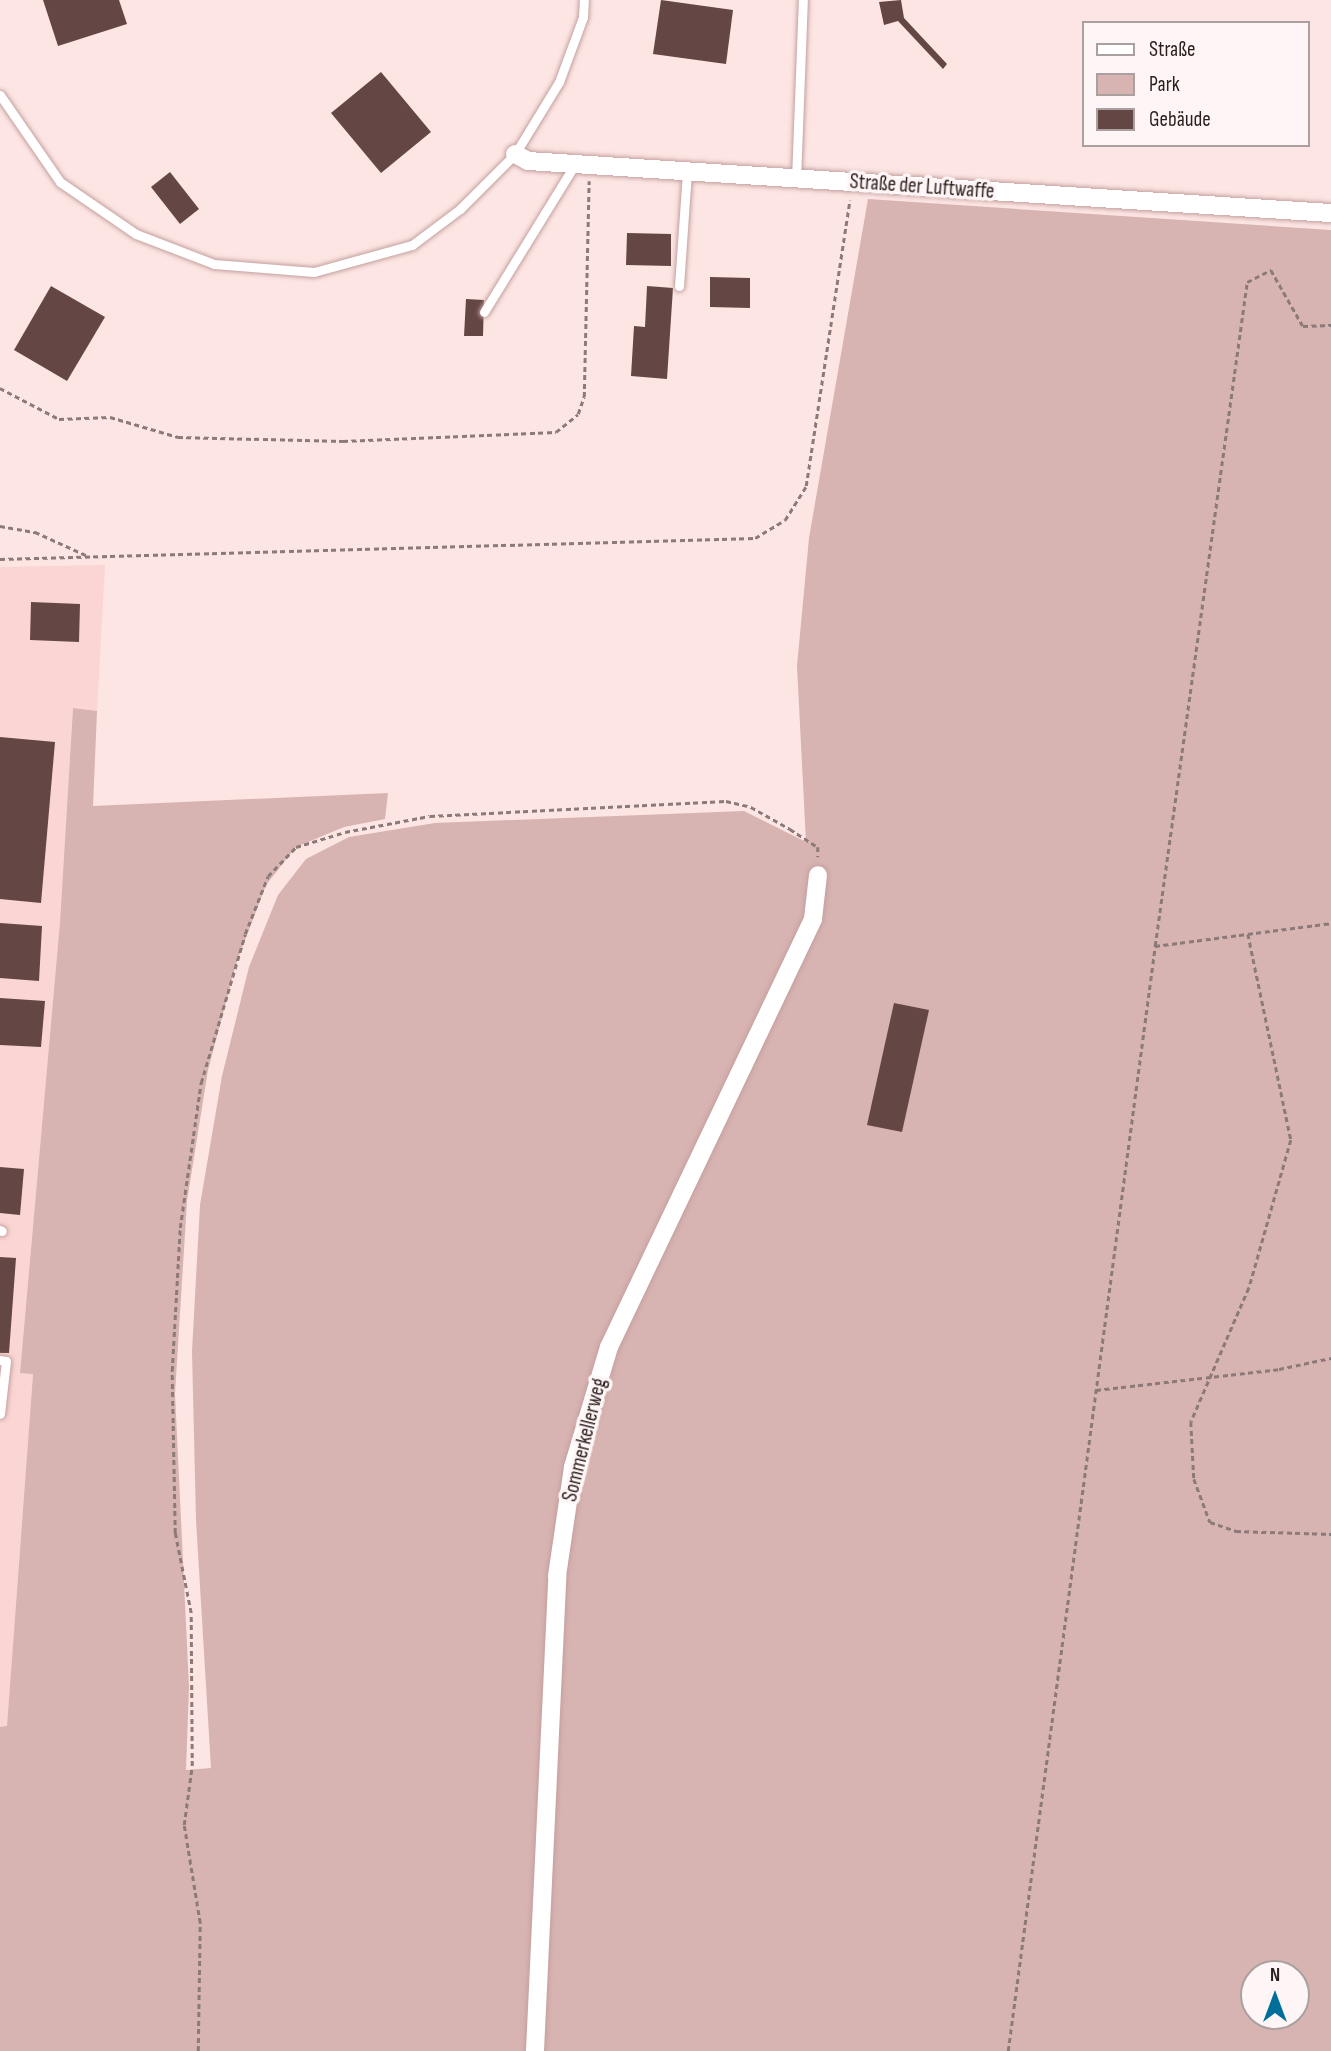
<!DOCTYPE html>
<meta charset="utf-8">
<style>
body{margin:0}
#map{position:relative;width:1331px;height:2051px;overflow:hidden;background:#fce5e3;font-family:"Sofia Sans Condensed",sans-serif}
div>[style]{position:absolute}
.built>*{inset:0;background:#fad5d3}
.green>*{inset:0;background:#d7b3b1}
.building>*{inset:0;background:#644644}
.path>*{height:2.5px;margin-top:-1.25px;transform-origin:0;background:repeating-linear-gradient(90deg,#8b7a78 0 5px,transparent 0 8.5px)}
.roads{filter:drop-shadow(0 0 2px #c4a09e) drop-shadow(0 0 2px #c4a09e)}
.lane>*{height:9px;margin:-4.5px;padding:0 4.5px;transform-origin:4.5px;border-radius:4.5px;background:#fff}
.street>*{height:18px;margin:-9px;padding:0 9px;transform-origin:9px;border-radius:9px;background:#fff}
span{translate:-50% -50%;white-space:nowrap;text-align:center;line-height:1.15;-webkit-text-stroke:7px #fef6f6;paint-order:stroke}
.street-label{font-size:21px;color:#2b1e1d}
.legend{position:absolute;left:1082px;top:21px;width:228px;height:126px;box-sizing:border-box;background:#fef6f6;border:2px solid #aaa09f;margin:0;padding:9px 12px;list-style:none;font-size:21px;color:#2b1e1d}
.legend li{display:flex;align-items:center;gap:14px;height:35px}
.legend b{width:35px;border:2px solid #aaa09f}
.north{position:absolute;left:1240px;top:1960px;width:70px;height:70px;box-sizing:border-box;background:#fef6f6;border:2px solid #aaa09f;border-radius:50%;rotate:0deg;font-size:19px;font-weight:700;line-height:28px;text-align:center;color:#2b1e1d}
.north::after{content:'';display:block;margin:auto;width:24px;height:32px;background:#00709b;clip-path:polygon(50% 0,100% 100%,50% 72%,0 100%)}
</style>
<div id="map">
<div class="built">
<i style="clip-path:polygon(105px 565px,97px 711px,73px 708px,60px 922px,20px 1372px,33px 1373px,7px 1727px,0 1727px,0 567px)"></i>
</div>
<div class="green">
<i style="clip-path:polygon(evenodd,868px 199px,1331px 230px,1331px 2051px,0 2051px,0 1727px,7px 1726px,33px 1374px,20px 1373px,60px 922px,73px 708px,97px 711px,93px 806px,388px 793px,385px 819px,344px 827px,296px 847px,266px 885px,237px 961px,208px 1070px,187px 1201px,175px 1394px,189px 1687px,186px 1770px,211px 1768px,196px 1520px,192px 1351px,200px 1205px,222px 1076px,249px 967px,278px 895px,306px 859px,349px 837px,435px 823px,744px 811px,806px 842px,797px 666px,809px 538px,868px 199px,1254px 1974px,1296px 1974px,1296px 2016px,1254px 2016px,1254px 1974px)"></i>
</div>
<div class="building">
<i style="clip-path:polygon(43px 0,119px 0,127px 24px,58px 46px)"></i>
<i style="clip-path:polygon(661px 0,733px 10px,726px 64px,653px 54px)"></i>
<i style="clip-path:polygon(901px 0,904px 18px,947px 64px,943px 69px,898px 21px,884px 25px,879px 2px)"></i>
<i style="clip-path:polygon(381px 72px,431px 132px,381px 173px,331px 113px)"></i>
<i style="clip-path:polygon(170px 172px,199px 209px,180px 224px,151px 187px)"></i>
<i style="clip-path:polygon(627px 233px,671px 234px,671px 266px,626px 265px)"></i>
<i style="clip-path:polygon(710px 277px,750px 278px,750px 308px,710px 307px)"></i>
<i style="clip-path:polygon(51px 286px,105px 317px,67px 381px,14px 350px)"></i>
<i style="clip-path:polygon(647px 286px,673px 288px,667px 379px,631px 376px,634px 326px,645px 327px)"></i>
<i style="clip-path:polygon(466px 299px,484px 300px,483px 336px,464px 336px)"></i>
<i style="clip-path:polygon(31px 602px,80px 604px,79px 642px,30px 640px)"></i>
<i style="clip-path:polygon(0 737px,55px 742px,41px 903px,0 899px)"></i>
<i style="clip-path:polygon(0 923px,42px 926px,39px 981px,0 978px)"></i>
<i style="clip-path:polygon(0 998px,45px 1001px,41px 1047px,0 1045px)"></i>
<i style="clip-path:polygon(894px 1003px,929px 1010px,902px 1132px,867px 1125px)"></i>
<i style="clip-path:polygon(0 1167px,24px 1169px,20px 1215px,0 1213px)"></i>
<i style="clip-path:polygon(0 1257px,16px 1258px,9px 1353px,0 1353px)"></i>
</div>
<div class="path">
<i style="left:0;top:388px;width:67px;rotate:27.7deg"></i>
<i style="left:59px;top:419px;width:51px;rotate:-2.2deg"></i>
<i style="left:110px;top:417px;width:71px;rotate:16.4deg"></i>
<i style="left:178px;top:437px;width:165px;rotate:1.4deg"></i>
<i style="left:343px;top:441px;width:213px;rotate:-2.4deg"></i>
<i style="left:556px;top:432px;width:28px;rotate:-39deg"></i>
<i style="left:578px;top:414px;width:18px;rotate:-71deg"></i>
<i style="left:584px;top:397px;width:216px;rotate:-88.7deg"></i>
<i style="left:0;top:526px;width:36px;rotate:10deg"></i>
<i style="left:35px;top:532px;width:56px;rotate:24.3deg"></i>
<i style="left:0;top:559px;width:755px;rotate:-1.59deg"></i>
<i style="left:755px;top:538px;width:35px;rotate:-31deg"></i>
<i style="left:785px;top:520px;width:40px;rotate:-58deg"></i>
<i style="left:806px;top:486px;width:289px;rotate:-81.3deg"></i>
<i style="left:1248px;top:934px;width:210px;rotate:78.2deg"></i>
<i style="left:1291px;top:1140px;width:154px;rotate:105.8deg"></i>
<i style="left:1249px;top:1288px;width:146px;rotate:113.4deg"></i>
<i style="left:1191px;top:1422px;width:57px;rotate:87deg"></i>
<i style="left:1194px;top:1479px;width:46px;rotate:69.6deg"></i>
<i style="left:1210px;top:1522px;width:28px;rotate:19deg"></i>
<i style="left:1236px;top:1531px;width:95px;rotate:1.8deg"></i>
<i style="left:1155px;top:946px;width:177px;rotate:-7.4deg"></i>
<i style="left:1096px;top:1390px;width:184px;rotate:-6.5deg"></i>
<i style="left:1279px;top:1369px;width:53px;rotate:-11.9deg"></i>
<i style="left:198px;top:2051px;width:128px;rotate:-89.1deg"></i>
<i style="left:200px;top:1923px;width:99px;rotate:-99.3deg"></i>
<i style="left:184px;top:1825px;width:60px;rotate:-82.3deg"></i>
<i style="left:192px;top:1766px;width:153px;rotate:-90.4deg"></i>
<i style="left:191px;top:1613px;width:82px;rotate:-101.3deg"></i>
<i style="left:175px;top:1533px;width:162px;rotate:-91.1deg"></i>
<i style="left:172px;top:1371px;width:143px;rotate:-86.8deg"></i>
<i style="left:180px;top:1228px;width:147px;rotate:-81.8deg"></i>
<i style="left:201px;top:1083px;width:155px;rotate:-73.5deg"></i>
<i style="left:245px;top:934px;width:62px;rotate:-68.4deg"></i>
<i style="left:268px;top:876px;width:40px;rotate:-46deg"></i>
<i style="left:296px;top:847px;width:51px;rotate:-17deg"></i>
<i style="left:345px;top:832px;width:86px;rotate:-10.7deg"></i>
<i style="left:430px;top:816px;width:296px;rotate:-2.9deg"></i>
<i style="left:726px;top:801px;width:26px;rotate:13deg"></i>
<i style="left:751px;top:807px;width:45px;rotate:29.4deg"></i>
<i style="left:790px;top:829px;width:33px;rotate:33deg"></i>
<i style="left:818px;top:847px;width:10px;rotate:90deg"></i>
<i style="left:1008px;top:2051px;width:1115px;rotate:-82.42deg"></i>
<i style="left:1155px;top:946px;width:670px;rotate:-82.11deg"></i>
<i style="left:1247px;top:282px;width:27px;rotate:-27deg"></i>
<i style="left:1271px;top:270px;width:64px;rotate:60.3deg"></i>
<i style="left:1303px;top:326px;width:28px;rotate:-2deg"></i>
</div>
<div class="roads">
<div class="lane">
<i style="left:0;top:95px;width:106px;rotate:55.4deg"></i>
<i style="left:60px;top:182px;width:92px;rotate:34.4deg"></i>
<i style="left:136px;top:234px;width:84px;rotate:21deg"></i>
<i style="left:214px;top:264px;width:100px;rotate:4.6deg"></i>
<i style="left:314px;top:272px;width:102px;rotate:-15.4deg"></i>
<i style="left:412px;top:245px;width:60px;rotate:-36.9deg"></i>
<i style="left:460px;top:209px;width:78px;rotate:-45deg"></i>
<i style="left:515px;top:154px;width:84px;rotate:-58.6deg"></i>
<i style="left:559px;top:82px;width:69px;rotate:-69.7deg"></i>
<i style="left:583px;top:17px;width:17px;rotate:-87deg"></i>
<i style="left:796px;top:179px;width:179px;rotate:-87.8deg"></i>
<i style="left:679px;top:286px;width:114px;rotate:-86deg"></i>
<i style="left:484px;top:312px;width:174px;rotate:-58.4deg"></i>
<i style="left:0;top:1230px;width:2px;rotate:27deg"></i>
<i style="left:0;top:1360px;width:6px;rotate:9deg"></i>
<i style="left:6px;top:1361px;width:53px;rotate:96.5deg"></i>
</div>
<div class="street">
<i style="left:515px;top:154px;width:15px;rotate:28deg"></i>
<i style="left:528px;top:161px;width:805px;rotate:3.71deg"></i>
<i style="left:535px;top:2051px;width:476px;rotate:-87.3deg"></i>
<i style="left:557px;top:1576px;width:110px;rotate:-81.6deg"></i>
<i style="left:573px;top:1467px;width:125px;rotate:-73.3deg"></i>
<i style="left:609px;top:1347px;width:474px;rotate:-64.5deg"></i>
<i style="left:813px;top:919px;width:44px;rotate:-83.5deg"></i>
</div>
</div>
<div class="street-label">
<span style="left:922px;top:187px;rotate:4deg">Straße der Luftwaffe</span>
<span style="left:585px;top:1440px;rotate:-76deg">Sommerkellerweg</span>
</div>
<ul class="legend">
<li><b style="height:9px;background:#fff"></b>Straße</li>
<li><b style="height:19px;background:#d7b3b1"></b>Park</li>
<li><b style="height:19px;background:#644644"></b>Gebäude</li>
</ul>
<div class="north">N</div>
</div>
